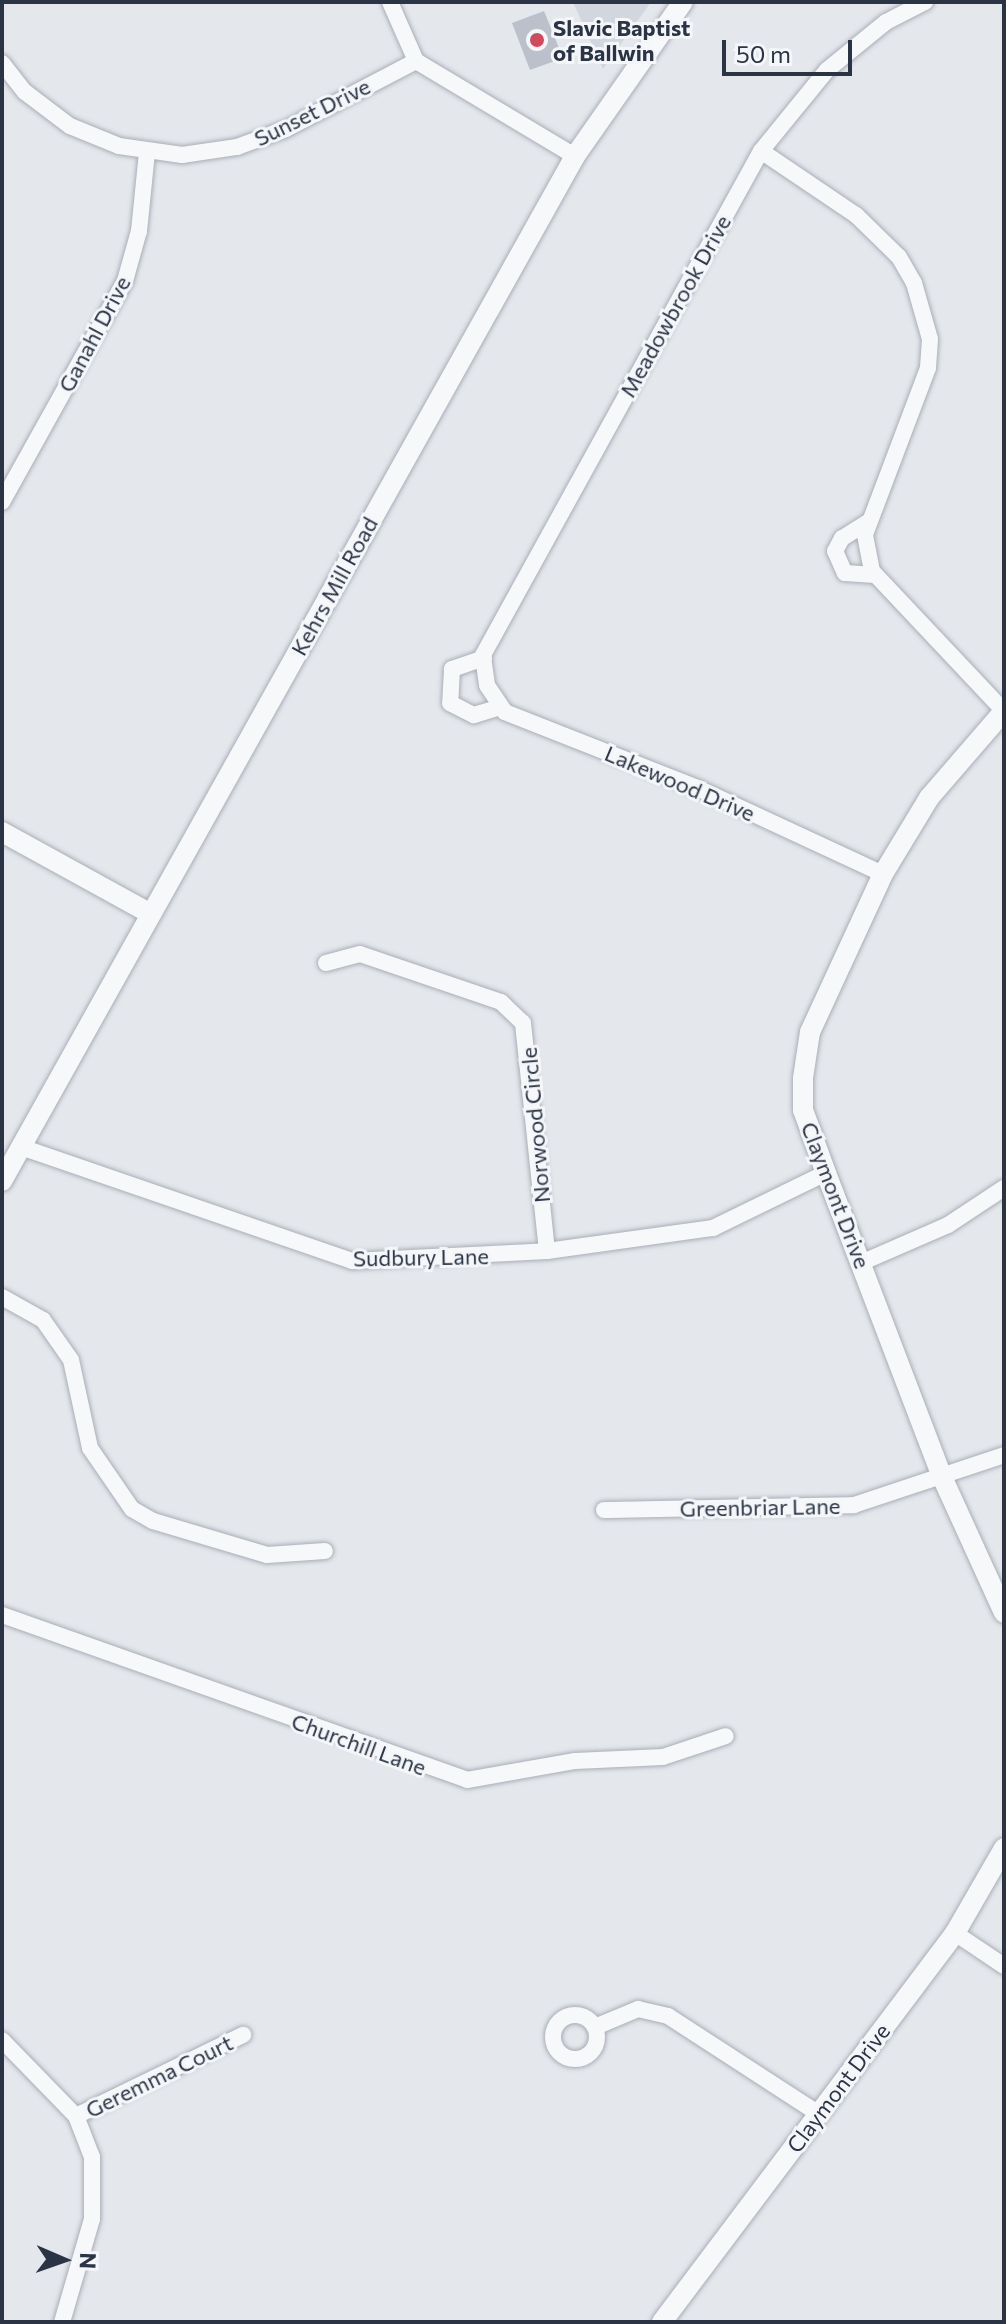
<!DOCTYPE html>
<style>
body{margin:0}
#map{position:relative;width:1006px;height:2324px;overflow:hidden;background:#e4e7ec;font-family:Commissioner,sans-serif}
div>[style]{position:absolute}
.built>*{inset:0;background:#d2d6de}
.building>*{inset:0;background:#bbc0ca}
.roads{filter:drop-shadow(0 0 2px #a9aeb7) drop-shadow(0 0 2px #a9aeb7)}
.minor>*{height:16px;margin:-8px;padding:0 8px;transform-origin:8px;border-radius:8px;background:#f7f8fa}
.minor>.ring{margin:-8px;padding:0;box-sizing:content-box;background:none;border:16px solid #f7f8fa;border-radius:50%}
.tertiary>*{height:20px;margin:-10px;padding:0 10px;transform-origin:10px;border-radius:10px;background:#f7f8fa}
.dots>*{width:22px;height:22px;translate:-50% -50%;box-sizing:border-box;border:4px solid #f4f6f9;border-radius:50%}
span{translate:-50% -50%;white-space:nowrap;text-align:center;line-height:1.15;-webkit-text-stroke:6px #f4f6f9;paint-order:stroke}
.poi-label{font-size:22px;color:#2b3445;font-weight:700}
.left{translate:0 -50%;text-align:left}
.street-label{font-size:22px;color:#2b3445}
.frame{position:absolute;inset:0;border:4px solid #2b3445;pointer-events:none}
.north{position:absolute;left:24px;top:2220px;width:80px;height:80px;-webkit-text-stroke:6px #f4f6f9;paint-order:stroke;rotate:92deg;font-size:22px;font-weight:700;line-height:32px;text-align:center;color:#2b3445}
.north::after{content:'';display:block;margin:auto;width:28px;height:36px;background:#2b3445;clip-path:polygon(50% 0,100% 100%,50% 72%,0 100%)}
.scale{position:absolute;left:722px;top:40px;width:130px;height:36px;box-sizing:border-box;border:4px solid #2b3445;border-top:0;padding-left:10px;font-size:24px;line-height:28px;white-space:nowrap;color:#2b3445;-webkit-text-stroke:6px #f4f6f9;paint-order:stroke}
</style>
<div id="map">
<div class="built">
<i style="clip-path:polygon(573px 2px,651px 2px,603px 69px)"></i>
</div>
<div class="building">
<i style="clip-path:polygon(544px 11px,563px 58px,530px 70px,512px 23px)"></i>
</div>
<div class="roads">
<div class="minor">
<i style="left:390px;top:2px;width:64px;rotate:66.2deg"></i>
<i style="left:416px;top:61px;width:185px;rotate:30.9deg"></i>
<i style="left:2px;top:63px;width:37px;rotate:52deg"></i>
<i style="left:25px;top:92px;width:56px;rotate:37.1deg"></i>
<i style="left:70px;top:126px;width:53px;rotate:22.2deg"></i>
<i style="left:119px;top:146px;width:64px;rotate:8.1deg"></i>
<i style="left:182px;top:155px;width:56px;rotate:-8.3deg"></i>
<i style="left:237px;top:147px;width:52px;rotate:-20.2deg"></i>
<i style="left:286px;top:129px;width:147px;rotate:-27.6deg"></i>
<i style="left:761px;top:151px;width:115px;rotate:34deg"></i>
<i style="left:856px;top:215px;width:60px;rotate:44.3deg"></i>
<i style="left:899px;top:257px;width:30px;rotate:60deg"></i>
<i style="left:914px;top:283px;width:58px;rotate:74.1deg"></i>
<i style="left:930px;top:339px;width:29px;rotate:94deg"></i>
<i style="left:928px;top:368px;width:178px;rotate:110.7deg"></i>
<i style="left:865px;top:535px;width:37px;rotate:79deg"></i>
<i style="left:872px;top:571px;width:192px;rotate:46.7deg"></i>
<i style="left:2px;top:502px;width:253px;rotate:-60.9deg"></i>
<i style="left:125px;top:281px;width:52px;rotate:-74.4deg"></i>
<i style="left:139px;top:231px;width:79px;rotate:-84.2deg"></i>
<i style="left:868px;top:522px;width:31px;rotate:148deg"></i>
<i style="left:842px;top:538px;width:15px;rotate:118deg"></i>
<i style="left:835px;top:551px;width:24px;rotate:66deg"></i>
<i style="left:845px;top:573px;width:30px;rotate:4deg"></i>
<i style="left:484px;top:658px;width:34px;rotate:161deg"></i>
<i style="left:452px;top:669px;width:34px;rotate:93deg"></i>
<i style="left:450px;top:703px;width:27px;rotate:27deg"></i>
<i style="left:474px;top:715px;width:28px;rotate:-17deg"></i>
<i style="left:883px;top:874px;width:202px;rotate:-155.1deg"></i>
<i style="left:700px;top:789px;width:210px;rotate:-158.5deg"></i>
<i style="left:505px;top:712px;width:32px;rotate:-124deg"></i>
<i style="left:487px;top:685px;width:30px;rotate:-98deg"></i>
<i style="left:483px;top:655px;width:576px;rotate:-61.12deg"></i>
<i style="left:761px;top:151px;width:104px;rotate:-50.8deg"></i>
<i style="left:827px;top:70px;width:76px;rotate:-39.1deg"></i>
<i style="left:886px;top:22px;width:44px;rotate:-27.1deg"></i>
<i style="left:326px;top:963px;width:35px;rotate:-15deg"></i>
<i style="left:360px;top:954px;width:149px;rotate:18.8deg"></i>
<i style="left:501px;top:1002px;width:30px;rotate:44deg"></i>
<i style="left:523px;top:1023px;width:229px;rotate:84deg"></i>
<i style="left:21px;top:1147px;width:350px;rotate:19deg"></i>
<i style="left:352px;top:1261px;width:195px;rotate:-2.9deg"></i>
<i style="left:547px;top:1251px;width:168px;rotate:-7.9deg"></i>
<i style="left:713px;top:1228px;width:126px;rotate:-26deg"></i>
<i style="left:863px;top:1262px;width:93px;rotate:-23.5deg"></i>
<i style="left:948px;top:1225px;width:67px;rotate:-33.5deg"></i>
<i style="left:2px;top:1297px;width:47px;rotate:29.3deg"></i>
<i style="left:43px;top:1320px;width:49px;rotate:55deg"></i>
<i style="left:71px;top:1360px;width:90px;rotate:77.8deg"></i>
<i style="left:90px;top:1448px;width:74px;rotate:55.5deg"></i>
<i style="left:132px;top:1509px;width:24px;rotate:30deg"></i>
<i style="left:153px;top:1521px;width:119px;rotate:16.6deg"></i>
<i style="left:267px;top:1555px;width:58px;rotate:-3.9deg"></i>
<i style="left:604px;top:1510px;width:250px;rotate:-1.1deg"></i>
<i style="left:854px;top:1505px;width:158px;rotate:-18.4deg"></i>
<i style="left:2px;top:1615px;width:493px;rotate:19.5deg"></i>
<i style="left:467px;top:1780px;width:110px;rotate:-10deg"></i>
<i style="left:575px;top:1761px;width:88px;rotate:-2.6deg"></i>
<i style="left:663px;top:1757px;width:66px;rotate:-18.4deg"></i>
<i style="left:955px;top:1933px;width:59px;rotate:34deg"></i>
<i class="ring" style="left:553px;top:2015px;width:28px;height:28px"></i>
<i style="left:595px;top:2027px;width:47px;rotate:-22.7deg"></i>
<i style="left:638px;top:2009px;width:31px;rotate:13deg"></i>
<i style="left:668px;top:2016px;width:180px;rotate:33deg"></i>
<i style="left:2px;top:2040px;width:106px;rotate:45.8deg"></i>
<i style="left:76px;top:2116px;width:44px;rotate:68.7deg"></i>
<i style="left:92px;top:2157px;width:62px;rotate:90deg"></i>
<i style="left:92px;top:2219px;width:107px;rotate:106.2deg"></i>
<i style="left:76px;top:2116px;width:186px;rotate:-25.9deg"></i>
</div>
<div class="tertiary">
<i style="left:1004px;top:711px;width:115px;rotate:130.8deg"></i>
<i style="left:929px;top:798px;width:89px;rotate:121.2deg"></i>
<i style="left:883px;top:874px;width:174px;rotate:114.8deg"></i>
<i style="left:810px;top:1032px;width:47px;rotate:98.7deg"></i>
<i style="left:803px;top:1078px;width:32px;rotate:90deg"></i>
<i style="left:803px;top:1110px;width:67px;rotate:69.9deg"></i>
<i style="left:826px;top:1173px;width:328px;rotate:69.1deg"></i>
<i style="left:943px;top:1479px;width:147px;rotate:65.5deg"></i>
<i style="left:2px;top:832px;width:170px;rotate:28.8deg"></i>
<i style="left:2px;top:1181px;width:1174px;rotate:-60.79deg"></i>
<i style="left:575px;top:156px;width:188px;rotate:-55deg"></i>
<i style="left:662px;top:2322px;width:487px;rotate:-53deg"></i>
<i style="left:955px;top:1933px;width:98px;rotate:-60deg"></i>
</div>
</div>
<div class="dots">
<i style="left:537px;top:40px;background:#d1495b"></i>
</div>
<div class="poi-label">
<span class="left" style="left:553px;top:40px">Slavic Baptist<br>of Ballwin</span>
</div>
<div class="street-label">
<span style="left:312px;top:112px;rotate:-26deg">Sunset Drive</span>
<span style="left:675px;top:306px;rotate:-61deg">Meadowbrook Drive</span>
<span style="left:94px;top:334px;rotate:-62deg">Ganahl Drive</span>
<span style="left:334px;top:586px;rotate:-61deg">Kehrs Mill Road</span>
<span style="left:680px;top:783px;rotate:23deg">Lakewood Drive</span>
<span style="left:535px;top:1125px;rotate:-95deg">Norwood Circle</span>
<span style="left:836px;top:1195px;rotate:69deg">Claymont Drive</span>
<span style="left:421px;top:1257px;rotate:-1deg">Sudbury Lane</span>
<span style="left:760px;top:1507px;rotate:-1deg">Greenbriar Lane</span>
<span style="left:359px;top:1744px;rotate:20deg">Churchill Lane</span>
<span style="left:159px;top:2076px;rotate:-26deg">Geremma Court</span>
<span style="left:838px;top:2088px;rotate:-53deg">Claymont Drive</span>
</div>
<div class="frame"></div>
<div class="north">N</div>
<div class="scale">50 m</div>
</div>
